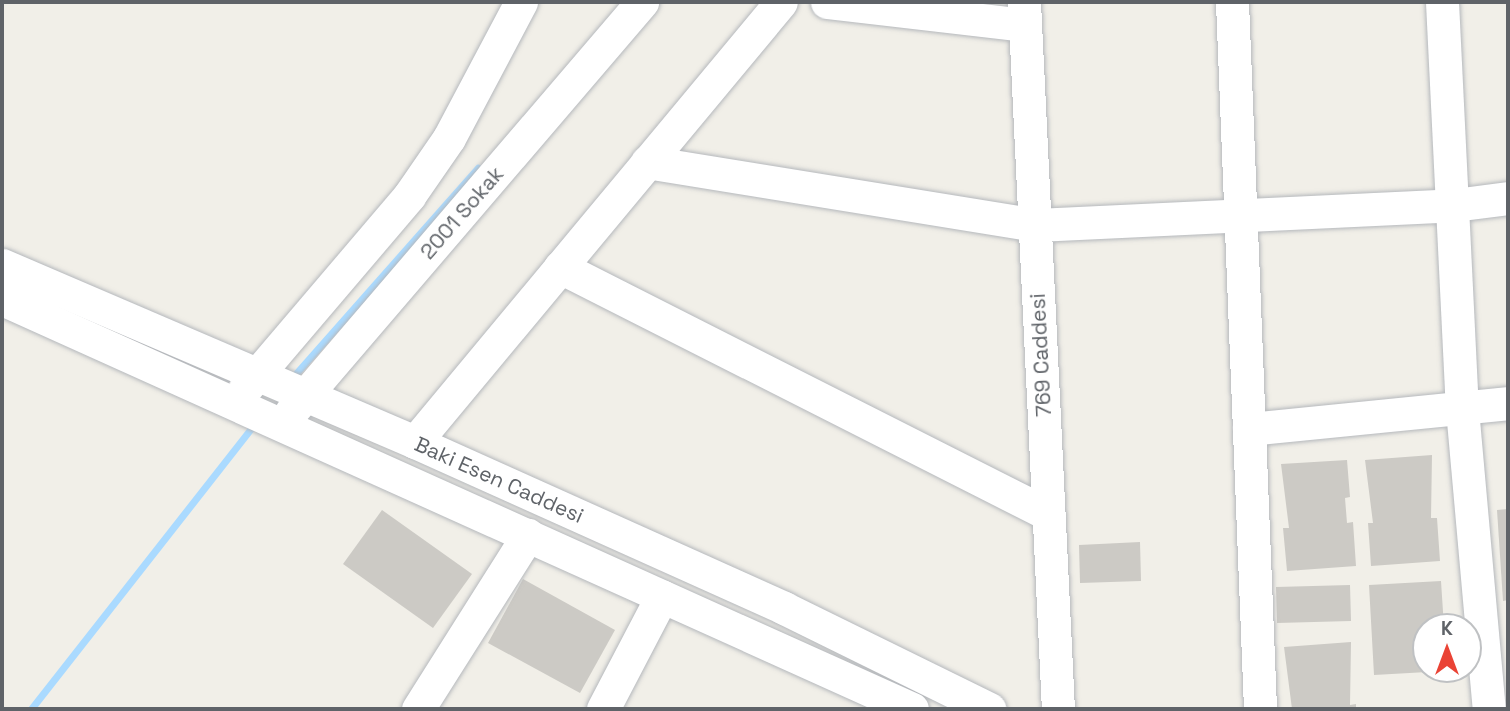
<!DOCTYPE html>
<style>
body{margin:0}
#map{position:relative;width:1510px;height:711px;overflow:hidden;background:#f1efe8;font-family:"Space Grotesk",sans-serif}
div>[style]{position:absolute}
.stream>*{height:7px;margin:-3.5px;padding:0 3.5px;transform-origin:3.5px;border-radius:3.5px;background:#aadaff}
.building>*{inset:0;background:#cccac5}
.roads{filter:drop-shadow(0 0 2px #b5b8bc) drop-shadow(0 0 2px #b5b8bc)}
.minor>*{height:33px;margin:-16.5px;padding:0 16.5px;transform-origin:16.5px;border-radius:16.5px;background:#fff}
span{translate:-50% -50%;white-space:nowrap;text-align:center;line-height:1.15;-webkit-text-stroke:5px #fff;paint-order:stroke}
.street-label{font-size:21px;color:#5f6368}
.frame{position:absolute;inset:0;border:4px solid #5f6368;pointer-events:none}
.north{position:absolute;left:1412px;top:613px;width:70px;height:70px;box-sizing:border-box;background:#fff;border:2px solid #bfc1c3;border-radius:50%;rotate:0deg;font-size:19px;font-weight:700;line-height:28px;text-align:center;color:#5f6368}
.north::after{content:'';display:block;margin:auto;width:24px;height:32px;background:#ea4335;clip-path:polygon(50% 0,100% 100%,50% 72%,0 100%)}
</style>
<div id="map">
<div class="stream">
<i style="left:291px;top:379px;width:282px;rotate:-48.5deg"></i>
<i style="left:31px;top:709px;width:363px;rotate:-51.9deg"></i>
</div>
<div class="building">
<i style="clip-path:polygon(1432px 455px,1431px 518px,1437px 518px,1440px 561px,1371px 566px,1368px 523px,1373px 523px,1365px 460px)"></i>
<i style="clip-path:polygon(1347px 460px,1350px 497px,1345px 498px,1347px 523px,1353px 522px,1356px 566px,1287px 571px,1283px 528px,1289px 528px,1281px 464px)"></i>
<i style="clip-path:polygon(1508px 509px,1508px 600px,1503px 601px,1497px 510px)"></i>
<i style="clip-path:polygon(382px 510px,472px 574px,433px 628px,343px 564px)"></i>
<i style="clip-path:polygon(1140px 542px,1141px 581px,1080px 583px,1079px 545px)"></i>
<i style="clip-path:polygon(523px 579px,615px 630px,580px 693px,488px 643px)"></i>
<i style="clip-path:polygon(1441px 581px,1444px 627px,1426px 627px,1426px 669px,1445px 671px,1374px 675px,1369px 585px)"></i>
<i style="clip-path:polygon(1350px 585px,1351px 621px,1277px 623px,1276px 587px)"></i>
<i style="clip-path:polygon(1351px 642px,1350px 705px,1356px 704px,1356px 709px,1292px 709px,1284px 647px)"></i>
</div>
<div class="roads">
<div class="minor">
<i style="left:827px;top:2px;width:199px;rotate:6.6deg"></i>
<i style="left:1024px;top:2px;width:708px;rotate:87.25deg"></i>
<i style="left:1232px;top:2px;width:708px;rotate:87.73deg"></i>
<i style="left:1442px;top:2px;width:407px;rotate:87.2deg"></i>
<i style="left:1462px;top:409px;width:301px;rotate:84.9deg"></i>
<i style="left:647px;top:162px;width:394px;rotate:9.2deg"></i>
<i style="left:1036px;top:225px;width:418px;rotate:-2.7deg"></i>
<i style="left:1454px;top:205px;width:54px;rotate:-7.4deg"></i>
<i style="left:2px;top:265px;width:449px;rotate:23.2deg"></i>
<i style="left:415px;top:442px;width:405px;rotate:24.2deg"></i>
<i style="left:784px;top:608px;width:229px;rotate:26.2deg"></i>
<i style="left:560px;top:267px;width:547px;rotate:26.85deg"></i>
<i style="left:2px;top:299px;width:998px;rotate:24.25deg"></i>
<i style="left:244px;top:390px;width:255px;rotate:-49.6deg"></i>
<i style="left:409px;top:196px;width:70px;rotate:-55.4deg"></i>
<i style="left:449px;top:138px;width:154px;rotate:-62.1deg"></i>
<i style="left:291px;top:412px;width:540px;rotate:-49.43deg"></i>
<i style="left:1249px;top:429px;width:260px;rotate:-5.7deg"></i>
<i style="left:415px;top:442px;width:572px;rotate:-50.25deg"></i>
<i style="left:418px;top:709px;width:206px;rotate:-57.7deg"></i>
<i style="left:603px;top:709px;width:127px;rotate:-62.4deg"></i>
</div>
</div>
<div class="street-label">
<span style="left:462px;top:213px;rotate:-49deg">2001 Sokak</span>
<span style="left:1041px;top:355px;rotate:-93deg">769 Caddesi</span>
<span style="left:499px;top:480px;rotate:24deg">Baki Esen Caddesi</span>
</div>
<div class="frame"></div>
<div class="north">K</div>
</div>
